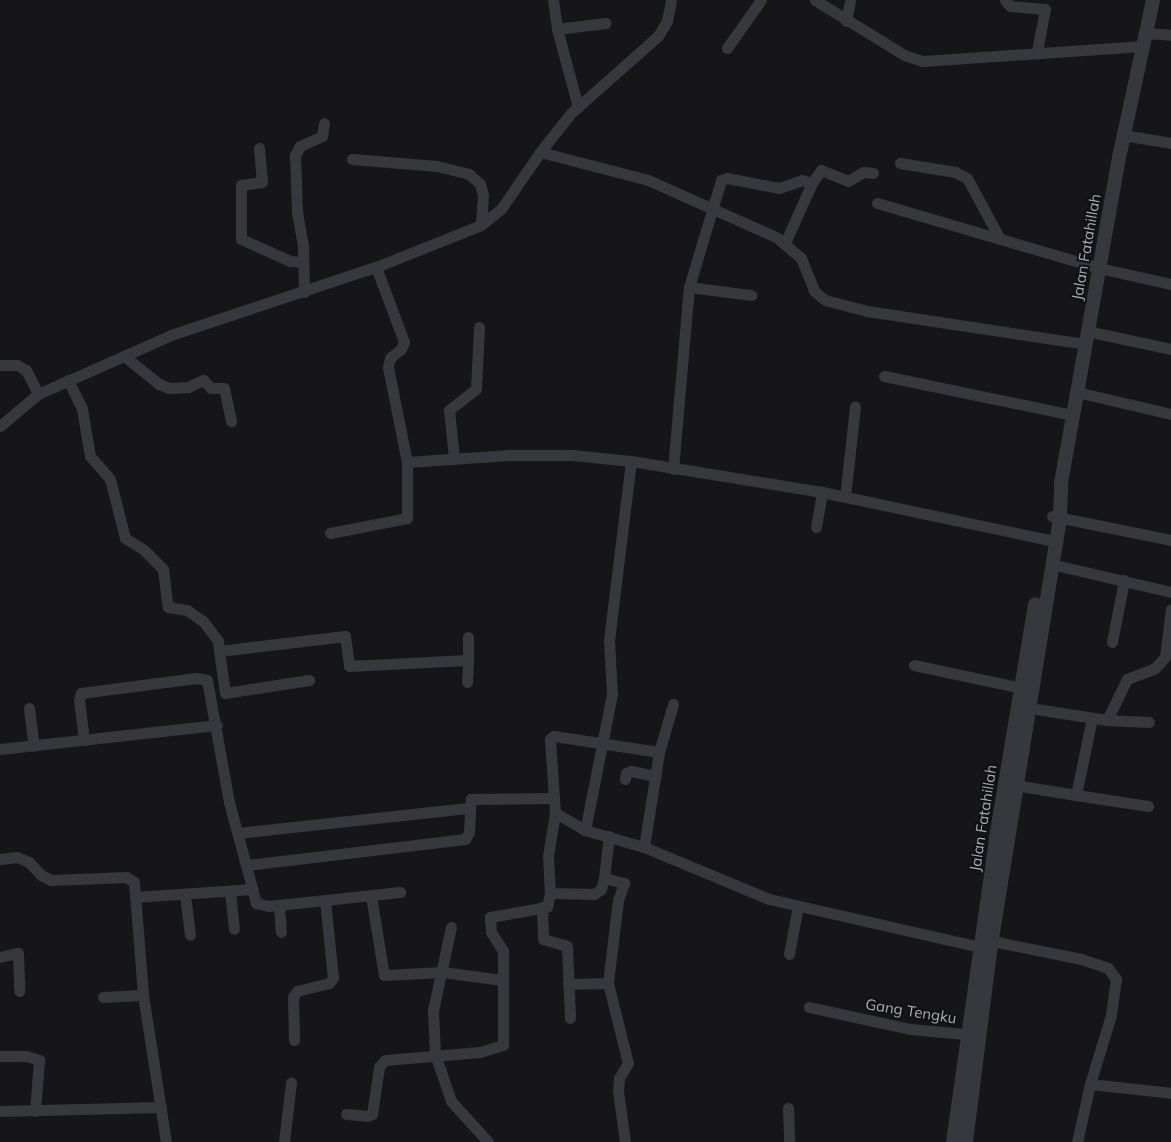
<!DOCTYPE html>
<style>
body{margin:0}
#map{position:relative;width:1171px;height:1142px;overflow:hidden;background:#161618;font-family:Mulish,sans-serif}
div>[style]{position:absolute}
.minor>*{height:11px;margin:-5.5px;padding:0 5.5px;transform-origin:5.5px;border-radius:5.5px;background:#37383d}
.tertiary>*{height:14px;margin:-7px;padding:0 7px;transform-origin:7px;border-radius:7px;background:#37383d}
span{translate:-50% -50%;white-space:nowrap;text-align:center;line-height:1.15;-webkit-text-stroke:4px #111113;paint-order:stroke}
.street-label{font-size:15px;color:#a8adb8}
</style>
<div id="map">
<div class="minor">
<i style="left:553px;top:0;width:29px;rotate:82deg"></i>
<i style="left:557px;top:29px;width:49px;rotate:-7deg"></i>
<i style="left:815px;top:0;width:105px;rotate:31.7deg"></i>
<i style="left:904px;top:55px;width:20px;rotate:18deg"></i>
<i style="left:923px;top:61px;width:220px;rotate:-3.9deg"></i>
<i style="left:1005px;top:0;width:8px;rotate:50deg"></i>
<i style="left:1010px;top:6px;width:35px;rotate:5deg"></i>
<i style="left:1045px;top:9px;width:43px;rotate:100.8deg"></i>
<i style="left:846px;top:21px;width:21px;rotate:-79deg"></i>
<i style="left:557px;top:29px;width:81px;rotate:74.9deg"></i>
<i style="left:1145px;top:33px;width:26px;rotate:4deg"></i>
<i style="left:727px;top:48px;width:59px;rotate:-54.7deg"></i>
<i style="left:1123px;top:135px;width:49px;rotate:9.5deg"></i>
<i style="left:259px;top:148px;width:34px;rotate:85deg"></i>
<i style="left:262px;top:182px;width:21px;rotate:172deg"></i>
<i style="left:241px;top:185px;width:54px;rotate:90deg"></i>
<i style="left:241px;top:239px;width:54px;rotate:24.2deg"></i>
<i style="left:290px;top:261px;width:13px;rotate:4deg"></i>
<i style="left:540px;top:152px;width:112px;rotate:14.5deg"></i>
<i style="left:648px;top:180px;width:140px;rotate:24deg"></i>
<i style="left:776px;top:237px;width:33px;rotate:40deg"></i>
<i style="left:801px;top:258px;width:35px;rotate:68deg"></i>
<i style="left:814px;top:291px;width:14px;rotate:39deg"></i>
<i style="left:825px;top:300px;width:43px;rotate:14.7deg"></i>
<i style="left:867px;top:311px;width:220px;rotate:8.6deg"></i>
<i style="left:352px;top:159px;width:85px;rotate:4.7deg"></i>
<i style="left:437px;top:166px;width:33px;rotate:14deg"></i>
<i style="left:469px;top:174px;width:15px;rotate:42deg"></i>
<i style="left:480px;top:184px;width:11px;rotate:75deg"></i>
<i style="left:483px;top:195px;width:30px;rotate:94deg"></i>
<i style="left:900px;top:163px;width:56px;rotate:9.3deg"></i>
<i style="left:955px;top:172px;width:13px;rotate:27deg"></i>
<i style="left:967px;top:178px;width:69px;rotate:61.6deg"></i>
<i style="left:877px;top:203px;width:231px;rotate:16.3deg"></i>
<i style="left:1099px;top:268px;width:74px;rotate:12.5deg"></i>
<i style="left:785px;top:243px;width:66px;rotate:-65.8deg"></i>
<i style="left:376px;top:267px;width:80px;rotate:69.5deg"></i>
<i style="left:404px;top:342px;width:8px;rotate:113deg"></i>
<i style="left:401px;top:349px;width:14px;rotate:141deg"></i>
<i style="left:390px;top:358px;width:9px;rotate:103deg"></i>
<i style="left:388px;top:367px;width:97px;rotate:78.7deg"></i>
<i style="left:407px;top:462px;width:103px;rotate:-3.9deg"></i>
<i style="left:510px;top:455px;width:62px"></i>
<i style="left:572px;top:455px;width:59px;rotate:5.8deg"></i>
<i style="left:631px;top:461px;width:188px;rotate:9.2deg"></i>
<i style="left:817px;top:491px;width:243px;rotate:11.9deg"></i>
<i style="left:689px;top:287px;width:63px;rotate:7.4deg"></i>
<i style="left:304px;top:292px;width:46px;rotate:-91.2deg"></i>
<i style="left:303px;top:246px;width:35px;rotate:-100deg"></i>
<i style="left:297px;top:212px;width:57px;rotate:-92deg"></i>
<i style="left:295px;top:155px;width:10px;rotate:-61deg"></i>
<i style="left:300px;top:146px;width:24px;rotate:-24deg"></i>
<i style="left:322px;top:136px;width:13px;rotate:-81deg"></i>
<i style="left:1087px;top:331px;width:86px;rotate:12.1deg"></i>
<i style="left:124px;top:356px;width:45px;rotate:38.7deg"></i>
<i style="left:159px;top:384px;width:11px;rotate:22deg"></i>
<i style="left:169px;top:388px;width:19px;rotate:-3deg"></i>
<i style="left:188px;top:387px;width:17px;rotate:-25deg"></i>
<i style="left:203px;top:380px;width:11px;rotate:45deg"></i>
<i style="left:211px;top:388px;width:13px"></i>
<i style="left:224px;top:388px;width:34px;rotate:78deg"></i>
<i style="left:0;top:365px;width:17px"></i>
<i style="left:17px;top:365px;width:10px;rotate:29deg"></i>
<i style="left:26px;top:370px;width:27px;rotate:63deg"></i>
<i style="left:884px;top:376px;width:193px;rotate:11.7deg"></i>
<i style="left:68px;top:380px;width:32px;rotate:64deg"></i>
<i style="left:82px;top:409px;width:48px;rotate:80.3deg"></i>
<i style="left:90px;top:456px;width:30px;rotate:49deg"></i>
<i style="left:110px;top:479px;width:61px;rotate:75.7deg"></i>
<i style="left:125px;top:538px;width:22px;rotate:32deg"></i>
<i style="left:144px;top:550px;width:27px;rotate:45deg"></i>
<i style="left:163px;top:569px;width:38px;rotate:83deg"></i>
<i style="left:168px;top:607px;width:19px;rotate:9deg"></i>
<i style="left:187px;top:610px;width:19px;rotate:35deg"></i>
<i style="left:203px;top:621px;width:25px;rotate:53deg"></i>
<i style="left:218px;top:641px;width:10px;rotate:84deg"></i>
<i style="left:219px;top:651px;width:127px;rotate:-6.8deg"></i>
<i style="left:345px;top:636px;width:30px;rotate:82deg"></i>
<i style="left:349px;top:666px;width:119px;rotate:-2.9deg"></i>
<i style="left:468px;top:660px;width:23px;rotate:-90deg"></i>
<i style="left:1077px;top:392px;width:97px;rotate:13.2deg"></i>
<i style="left:0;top:426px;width:50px;rotate:-40.1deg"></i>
<i style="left:38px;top:394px;width:145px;rotate:-23.9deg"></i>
<i style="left:171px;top:335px;width:216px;rotate:-18.4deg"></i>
<i style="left:376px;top:267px;width:113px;rotate:-21.8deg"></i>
<i style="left:481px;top:225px;width:26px;rotate:-39deg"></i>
<i style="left:501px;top:209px;width:69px;rotate:-55.6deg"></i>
<i style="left:540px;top:152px;width:50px;rotate:-51.5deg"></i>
<i style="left:571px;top:113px;width:116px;rotate:-41.5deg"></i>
<i style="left:658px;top:36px;width:17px;rotate:-59deg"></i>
<i style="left:667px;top:21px;width:21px;rotate:-79deg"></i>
<i style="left:454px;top:458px;width:48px;rotate:-95.9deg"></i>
<i style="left:449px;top:410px;width:34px;rotate:-38deg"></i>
<i style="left:476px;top:389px;width:62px;rotate:-87.2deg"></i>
<i style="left:631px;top:461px;width:181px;rotate:97deg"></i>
<i style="left:609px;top:641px;width:53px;rotate:86.8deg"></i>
<i style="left:612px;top:694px;width:139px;rotate:101.2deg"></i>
<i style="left:585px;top:830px;width:61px;rotate:16.1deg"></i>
<i style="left:644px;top:847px;width:135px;rotate:22.6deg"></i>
<i style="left:769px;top:899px;width:217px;rotate:12.8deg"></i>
<i style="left:673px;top:469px;width:183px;rotate:-85deg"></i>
<i style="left:689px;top:287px;width:112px;rotate:-73.3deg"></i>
<i style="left:721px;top:180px;width:6px;rotate:-18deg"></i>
<i style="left:727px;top:178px;width:53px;rotate:10.9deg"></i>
<i style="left:779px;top:188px;width:24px;rotate:-19deg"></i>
<i style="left:802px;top:180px;width:10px;rotate:17deg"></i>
<i style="left:812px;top:183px;width:16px;rotate:-55deg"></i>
<i style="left:821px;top:170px;width:29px;rotate:22deg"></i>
<i style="left:848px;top:181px;width:17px;rotate:-31deg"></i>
<i style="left:863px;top:172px;width:10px;rotate:6deg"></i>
<i style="left:845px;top:497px;width:91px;rotate:-83.7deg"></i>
<i style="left:1052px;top:516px;width:121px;rotate:11.4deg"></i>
<i style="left:816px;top:527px;width:36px;rotate:-80deg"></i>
<i style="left:330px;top:533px;width:78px;rotate:-11deg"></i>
<i style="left:407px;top:518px;width:56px;rotate:-90deg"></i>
<i style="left:1051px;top:564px;width:123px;rotate:13.1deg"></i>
<i style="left:1112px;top:642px;width:63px;rotate:-79deg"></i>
<i style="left:219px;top:651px;width:42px;rotate:81.9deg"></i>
<i style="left:225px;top:693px;width:85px;rotate:-8.8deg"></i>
<i style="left:914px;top:665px;width:109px;rotate:12.1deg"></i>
<i style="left:467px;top:682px;width:22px;rotate:-87deg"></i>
<i style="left:1023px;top:707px;width:85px;rotate:8.8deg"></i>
<i style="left:1107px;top:720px;width:46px;rotate:-64deg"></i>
<i style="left:1127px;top:679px;width:30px;rotate:-21deg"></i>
<i style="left:1155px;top:668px;width:15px;rotate:-48deg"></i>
<i style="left:1165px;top:657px;width:48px;rotate:-82.9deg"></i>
<i style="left:29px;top:708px;width:38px;rotate:83deg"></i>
<i style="left:1107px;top:720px;width:42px;rotate:2.7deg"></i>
<i style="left:84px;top:740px;width:40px;rotate:-97.1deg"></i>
<i style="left:79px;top:700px;width:7px;rotate:-74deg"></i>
<i style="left:81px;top:693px;width:116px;rotate:-7.4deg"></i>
<i style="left:196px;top:678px;width:11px;rotate:10deg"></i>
<i style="left:207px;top:680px;width:124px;rotate:79.8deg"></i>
<i style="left:229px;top:802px;width:105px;rotate:75deg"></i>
<i style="left:256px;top:903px;width:13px;rotate:13deg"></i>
<i style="left:269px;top:906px;width:132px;rotate:-6.1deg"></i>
<i style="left:0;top:749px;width:218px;rotate:-6.3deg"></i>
<i style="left:625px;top:779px;width:6px;rotate:-81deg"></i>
<i style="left:626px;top:773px;width:5px;rotate:-22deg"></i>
<i style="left:631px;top:771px;width:25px;rotate:12deg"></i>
<i style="left:1009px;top:784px;width:68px;rotate:9.3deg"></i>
<i style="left:1076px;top:795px;width:79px;rotate:-78.3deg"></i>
<i style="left:1076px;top:795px;width:73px;rotate:8.7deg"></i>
<i style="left:555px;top:813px;width:44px;rotate:99.2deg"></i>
<i style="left:548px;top:856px;width:37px;rotate:87deg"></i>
<i style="left:550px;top:893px;width:44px;rotate:1.3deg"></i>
<i style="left:594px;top:894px;width:9px;rotate:-36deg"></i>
<i style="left:601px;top:889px;width:11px;rotate:-75deg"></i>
<i style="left:585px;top:830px;width:34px;rotate:-150deg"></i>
<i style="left:555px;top:813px;width:74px;rotate:-93.9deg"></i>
<i style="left:550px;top:739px;width:5px;rotate:-37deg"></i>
<i style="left:554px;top:736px;width:106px;rotate:8.7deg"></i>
<i style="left:238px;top:833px;width:233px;rotate:-6.2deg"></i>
<i style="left:609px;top:836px;width:42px;rotate:96.8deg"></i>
<i style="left:604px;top:878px;width:21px;rotate:14deg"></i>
<i style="left:624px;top:883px;width:18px;rotate:109deg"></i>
<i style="left:618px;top:900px;width:84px;rotate:96.9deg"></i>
<i style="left:608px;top:983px;width:82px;rotate:76deg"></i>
<i style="left:628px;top:1063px;width:17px;rotate:121deg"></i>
<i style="left:619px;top:1078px;width:13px;rotate:94deg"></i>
<i style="left:618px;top:1091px;width:51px;rotate:82.2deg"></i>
<i style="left:644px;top:847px;width:96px;rotate:-81deg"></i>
<i style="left:659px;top:752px;width:50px;rotate:-73.7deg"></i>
<i style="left:0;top:859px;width:17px;rotate:-7deg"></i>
<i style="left:17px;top:857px;width:13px;rotate:23deg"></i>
<i style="left:29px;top:862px;width:18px;rotate:47deg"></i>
<i style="left:41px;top:875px;width:11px;rotate:27deg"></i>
<i style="left:51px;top:880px;width:75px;rotate:-2.3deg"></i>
<i style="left:126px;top:877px;width:9px;rotate:32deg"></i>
<i style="left:134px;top:882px;width:113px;rotate:85.4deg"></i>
<i style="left:143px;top:995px;width:149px;rotate:81.1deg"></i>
<i style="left:247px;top:865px;width:220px;rotate:-6.8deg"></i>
<i style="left:465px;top:839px;width:8px;rotate:-60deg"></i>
<i style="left:469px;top:832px;width:33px;rotate:-87deg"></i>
<i style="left:471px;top:799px;width:83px;rotate:-0.7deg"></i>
<i style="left:230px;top:891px;width:38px;rotate:84deg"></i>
<i style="left:185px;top:895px;width:40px;rotate:82.9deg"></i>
<i style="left:371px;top:896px;width:80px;rotate:80.7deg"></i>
<i style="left:384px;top:975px;width:58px;rotate:-3deg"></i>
<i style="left:442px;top:972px;width:61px;rotate:7.6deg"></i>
<i style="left:135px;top:897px;width:118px;rotate:-3.9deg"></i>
<i style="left:279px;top:905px;width:27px;rotate:86deg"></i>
<i style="left:542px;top:907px;width:32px;rotate:88deg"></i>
<i style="left:543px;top:939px;width:25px;rotate:16deg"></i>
<i style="left:567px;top:946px;width:72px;rotate:87.6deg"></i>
<i style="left:451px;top:927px;width:85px;rotate:102.2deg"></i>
<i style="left:433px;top:1010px;width:44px;rotate:87.4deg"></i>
<i style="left:435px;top:1054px;width:50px;rotate:71.2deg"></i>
<i style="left:451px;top:1101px;width:55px;rotate:47.9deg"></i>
<i style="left:992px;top:941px;width:91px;rotate:11.4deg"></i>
<i style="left:1081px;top:959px;width:28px;rotate:18deg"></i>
<i style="left:1108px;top:968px;width:14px;rotate:54deg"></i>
<i style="left:1116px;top:979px;width:36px;rotate:98deg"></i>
<i style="left:1111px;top:1015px;width:72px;rotate:106.9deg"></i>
<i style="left:1090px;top:1084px;width:59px;rotate:102.6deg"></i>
<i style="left:789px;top:954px;width:49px;rotate:-79.4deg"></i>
<i style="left:0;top:957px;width:18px;rotate:-13deg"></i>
<i style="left:18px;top:953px;width:38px;rotate:88deg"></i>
<i style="left:568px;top:984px;width:40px;rotate:-1.4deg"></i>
<i style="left:103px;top:997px;width:40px;rotate:-2.9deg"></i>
<i style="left:809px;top:1007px;width:103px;rotate:12.3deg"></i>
<i style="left:910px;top:1029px;width:65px;rotate:5.3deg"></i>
<i style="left:294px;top:1040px;width:43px;rotate:-91.3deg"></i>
<i style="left:293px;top:997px;width:7px;rotate:-56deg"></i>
<i style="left:297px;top:991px;width:33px;rotate:-14deg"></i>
<i style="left:329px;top:983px;width:6px;rotate:-51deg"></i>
<i style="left:333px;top:978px;width:77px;rotate:-95.9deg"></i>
<i style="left:0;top:1056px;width:26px"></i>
<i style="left:26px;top:1056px;width:14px;rotate:17deg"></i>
<i style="left:39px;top:1060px;width:51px;rotate:94.5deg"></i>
<i style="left:1090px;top:1084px;width:81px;rotate:6.3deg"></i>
<i style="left:788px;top:1108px;width:34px;rotate:88deg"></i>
<i style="left:0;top:1111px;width:161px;rotate:-1.4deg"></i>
<i style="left:346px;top:1114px;width:21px;rotate:5deg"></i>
<i style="left:367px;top:1116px;width:5px;rotate:-22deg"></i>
<i style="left:372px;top:1114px;width:48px;rotate:-81.5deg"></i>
<i style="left:379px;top:1067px;width:9px;rotate:-49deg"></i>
<i style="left:385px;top:1060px;width:95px;rotate:-4.8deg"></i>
<i style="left:480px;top:1052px;width:24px;rotate:-17deg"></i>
<i style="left:503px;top:1045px;width:94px;rotate:-90deg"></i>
<i style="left:503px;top:951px;width:22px;rotate:-122deg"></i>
<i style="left:491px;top:932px;width:15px;rotate:-94deg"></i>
<i style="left:490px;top:917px;width:58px;rotate:-10deg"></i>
<i style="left:547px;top:907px;width:14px;rotate:-78deg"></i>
<i style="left:284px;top:1142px;width:60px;rotate:-83.3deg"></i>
</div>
<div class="tertiary">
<i style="left:953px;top:1142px;width:307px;rotate:-81.9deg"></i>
<i style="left:996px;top:838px;width:237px;rotate:-80.5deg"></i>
<i style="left:966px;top:1142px;width:193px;rotate:-82.8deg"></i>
<i style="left:990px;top:951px;width:439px;rotate:-80.8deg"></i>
<i style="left:1060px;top:518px;width:35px;rotate:-88deg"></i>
<i style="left:1061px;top:483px;width:335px;rotate:-79.9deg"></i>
<i style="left:1120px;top:153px;width:157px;rotate:-77.8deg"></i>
</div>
<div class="street-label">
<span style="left:1086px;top:247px;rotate:-80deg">Jalan Fatahillah</span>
<span style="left:983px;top:818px;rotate:-81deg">Jalan Fatahillah</span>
<span style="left:911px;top:1011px;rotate:9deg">Gang Tengku</span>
</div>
</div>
